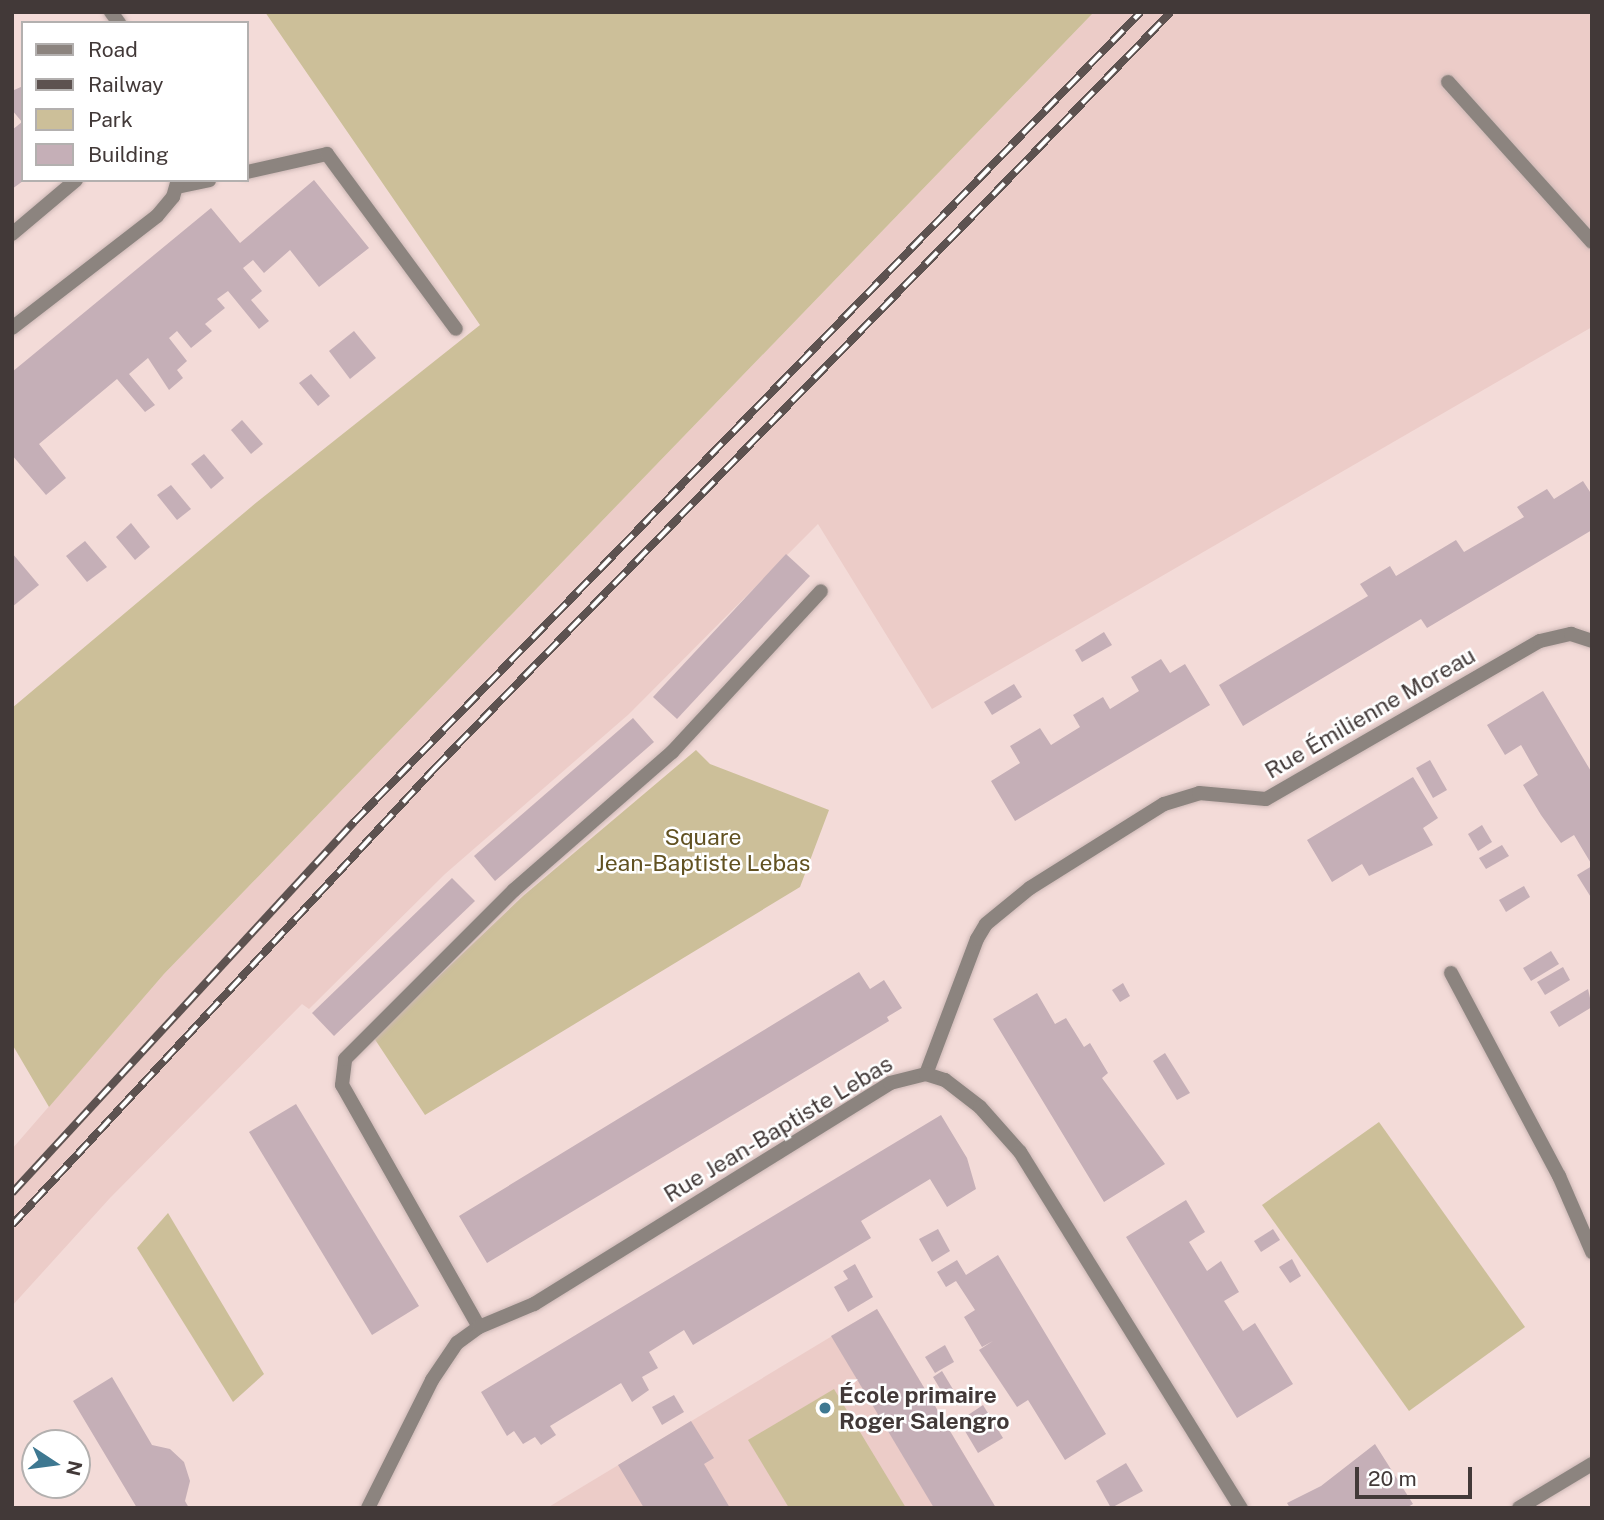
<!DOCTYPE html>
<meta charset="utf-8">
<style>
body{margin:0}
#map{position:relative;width:1604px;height:1520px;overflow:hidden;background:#f3dbd8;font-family:"Public Sans",sans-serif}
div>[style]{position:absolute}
.built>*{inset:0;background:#ecccc8}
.green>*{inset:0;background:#ccbf99}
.building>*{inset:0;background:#c5afb7}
.roads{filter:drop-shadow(0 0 2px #ccb7b5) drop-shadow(0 0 2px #ccb7b5)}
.service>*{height:14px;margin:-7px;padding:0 7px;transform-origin:7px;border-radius:7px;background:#8c847f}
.minor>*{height:14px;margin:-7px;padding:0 7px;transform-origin:7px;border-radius:7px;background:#8c847f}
.tertiary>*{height:14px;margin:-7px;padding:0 7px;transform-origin:7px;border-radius:7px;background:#8c847f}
.rail>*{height:8px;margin-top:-4px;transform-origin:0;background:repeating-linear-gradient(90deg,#fff 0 16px,#5d5250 0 32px);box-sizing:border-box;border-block:2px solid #5d5250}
.dots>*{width:19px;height:19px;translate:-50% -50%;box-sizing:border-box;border:4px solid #fff;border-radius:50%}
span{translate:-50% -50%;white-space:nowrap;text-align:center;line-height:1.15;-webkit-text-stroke:5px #fff;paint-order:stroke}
.street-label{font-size:23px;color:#423938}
.park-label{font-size:23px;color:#615121}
.poi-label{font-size:23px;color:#423938;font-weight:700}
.left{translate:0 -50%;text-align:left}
.frame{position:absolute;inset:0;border:14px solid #423938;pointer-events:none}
.legend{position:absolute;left:21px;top:21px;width:228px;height:161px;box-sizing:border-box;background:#fff;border:2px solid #b3b0af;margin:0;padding:9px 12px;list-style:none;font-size:21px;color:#423938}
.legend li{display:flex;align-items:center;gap:14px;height:35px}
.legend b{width:35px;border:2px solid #b3b0af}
.north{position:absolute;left:21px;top:1429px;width:70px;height:70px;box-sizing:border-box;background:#fff;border:2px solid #b3b0af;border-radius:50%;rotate:103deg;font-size:19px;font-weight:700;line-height:28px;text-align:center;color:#423938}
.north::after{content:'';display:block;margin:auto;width:24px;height:32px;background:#3e7891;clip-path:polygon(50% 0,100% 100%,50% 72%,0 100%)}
.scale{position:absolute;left:1355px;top:1467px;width:117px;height:32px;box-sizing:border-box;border:4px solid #423938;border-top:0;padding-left:9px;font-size:21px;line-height:24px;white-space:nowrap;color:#423938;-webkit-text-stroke:5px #fff;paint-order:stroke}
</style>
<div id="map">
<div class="built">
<i style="clip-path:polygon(1094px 12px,1592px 12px,1592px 327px,932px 709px,818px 524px,629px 714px,445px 874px,309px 1009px,302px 1004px,110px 1198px,12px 1306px,12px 1149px,164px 974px)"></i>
<i style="clip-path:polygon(877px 1309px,996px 1508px,547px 1508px)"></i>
</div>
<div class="green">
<i style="clip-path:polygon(265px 12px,1094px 12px,164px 974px,49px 1107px,12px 1044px,12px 708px,257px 502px,480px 325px)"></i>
<i style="clip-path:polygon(696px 750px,710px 764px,829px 810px,800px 887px,425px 1115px,374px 1038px,523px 896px)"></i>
<i style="clip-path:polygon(1379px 1122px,1525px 1327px,1409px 1411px,1262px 1205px)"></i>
<i style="clip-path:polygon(168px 1213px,264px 1374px,233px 1402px,137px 1248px)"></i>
<i style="clip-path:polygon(834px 1389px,906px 1508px,789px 1508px,748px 1440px)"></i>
</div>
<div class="building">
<i style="clip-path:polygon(23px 86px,23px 181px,12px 189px,12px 130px,22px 122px,12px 110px,12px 91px)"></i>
<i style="clip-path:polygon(314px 180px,369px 248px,319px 287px,290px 250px,264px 273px,253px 260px,243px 268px,262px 291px,251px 300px,269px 321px,259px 329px,228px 291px,217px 299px,225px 308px,205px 324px,212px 331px,191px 348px,177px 331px,169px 338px,187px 361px,177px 370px,183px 378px,169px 390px,148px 358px,129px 374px,155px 405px,145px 412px,117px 379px,39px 444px,66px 478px,46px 495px,12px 455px,12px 372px,211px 208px,240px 243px)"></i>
<i style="clip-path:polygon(354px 331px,376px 358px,350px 379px,329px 351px)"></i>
<i style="clip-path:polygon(311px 374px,330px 396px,318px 406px,299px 383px)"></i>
<i style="clip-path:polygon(242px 420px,263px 444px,251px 454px,231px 430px)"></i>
<i style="clip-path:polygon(204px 454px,224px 478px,211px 489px,191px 464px)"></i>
<i style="clip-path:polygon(1583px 481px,1592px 495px,1592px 530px,1427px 628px,1421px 619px,1243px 726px,1219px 685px,1368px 596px,1360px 584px,1390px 566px,1396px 576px,1456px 540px,1464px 552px,1524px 517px,1517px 507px,1547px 489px,1554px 499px)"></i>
<i style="clip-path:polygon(171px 485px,191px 509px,177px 520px,157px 495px)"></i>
<i style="clip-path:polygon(131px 523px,150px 547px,135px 560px,116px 537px)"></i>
<i style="clip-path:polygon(85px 541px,107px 567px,87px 582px,66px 556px)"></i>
<i style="clip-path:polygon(12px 553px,39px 585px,12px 607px)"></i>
<i style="clip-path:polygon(786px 554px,810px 576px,677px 719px,653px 697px)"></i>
<i style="clip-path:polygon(1104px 632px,1112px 645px,1082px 662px,1075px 650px)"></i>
<i style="clip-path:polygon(1161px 659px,1170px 673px,1185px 664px,1210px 705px,1015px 821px,991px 781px,1020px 763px,1010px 746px,1040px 728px,1051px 745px,1080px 727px,1073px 715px,1103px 697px,1110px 709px,1139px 691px,1131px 677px)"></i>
<i style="clip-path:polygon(1014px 684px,1022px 697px,992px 715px,984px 702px)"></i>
<i style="clip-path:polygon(1543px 691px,1592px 773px,1592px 865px,1574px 835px,1561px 843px,1541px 815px,1523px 785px,1538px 775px,1521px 745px,1505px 755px,1487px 725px)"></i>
<i style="clip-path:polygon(633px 718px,654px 742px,495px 881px,474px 856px)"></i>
<i style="clip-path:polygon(1430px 760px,1447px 790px,1433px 798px,1416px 768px)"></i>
<i style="clip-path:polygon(1413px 777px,1438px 818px,1423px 828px,1433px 845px,1369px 876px,1362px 864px,1332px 882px,1307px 840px)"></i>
<i style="clip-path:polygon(1482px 825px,1492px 842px,1478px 851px,1468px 834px)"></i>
<i style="clip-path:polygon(1502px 845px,1509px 856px,1486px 869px,1479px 858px)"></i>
<i style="clip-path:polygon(1592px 866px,1592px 899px,1577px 875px)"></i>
<i style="clip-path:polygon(452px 878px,475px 901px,334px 1036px,312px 1013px)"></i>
<i style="clip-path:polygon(1524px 886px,1530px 897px,1506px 912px,1499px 900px)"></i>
<i style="clip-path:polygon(1551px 951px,1559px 964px,1531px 981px,1523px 968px)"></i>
<i style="clip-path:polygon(1563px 967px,1570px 980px,1545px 995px,1537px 982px)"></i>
<i style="clip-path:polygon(859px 972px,870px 989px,884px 980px,902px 1008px,887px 1017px,889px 1021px,487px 1263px,459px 1216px)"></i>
<i style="clip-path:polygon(1123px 983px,1130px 996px,1120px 1002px,1112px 990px)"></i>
<i style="clip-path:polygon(1588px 989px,1592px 1007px,1559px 1027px,1550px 1012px)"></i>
<i style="clip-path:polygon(1037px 993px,1055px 1024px,1066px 1018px,1084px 1047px,1090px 1043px,1108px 1073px,1102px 1078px,1165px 1164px,1104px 1202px,993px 1019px)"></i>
<i style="clip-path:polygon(1165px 1053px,1190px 1093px,1177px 1100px,1153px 1061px)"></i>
<i style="clip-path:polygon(296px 1104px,419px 1306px,372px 1335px,249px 1132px)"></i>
<i style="clip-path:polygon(941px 1115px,967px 1158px,976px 1189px,947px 1207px,930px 1179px,861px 1221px,871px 1238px,693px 1345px,684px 1330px,649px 1352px,658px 1368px,642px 1377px,649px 1390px,632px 1402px,621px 1383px,550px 1426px,556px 1435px,541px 1445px,535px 1437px,523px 1444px,514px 1431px,507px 1436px,481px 1392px)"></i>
<i style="clip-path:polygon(1186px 1200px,1205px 1232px,1189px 1242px,1207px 1271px,1221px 1261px,1239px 1292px,1224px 1301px,1243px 1331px,1255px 1323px,1293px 1384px,1237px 1418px,1126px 1237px)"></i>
<i style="clip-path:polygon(938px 1229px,950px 1251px,932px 1262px,919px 1239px)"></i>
<i style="clip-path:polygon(1273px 1229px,1280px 1240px,1261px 1252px,1254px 1241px)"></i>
<i style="clip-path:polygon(998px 1255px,1106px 1434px,1065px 1460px,1028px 1400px,1017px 1407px,979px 1350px,993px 1341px,982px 1347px,964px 1317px,975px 1310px,956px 1281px,946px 1287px,937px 1272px,957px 1260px,966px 1275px)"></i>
<i style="clip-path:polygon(1292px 1259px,1301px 1276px,1290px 1283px,1279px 1267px)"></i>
<i style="clip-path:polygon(855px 1264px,873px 1297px,848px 1312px,834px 1287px,848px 1279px,843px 1271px)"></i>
<i style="clip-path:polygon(877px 1309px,996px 1508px,934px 1508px,831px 1336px)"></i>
<i style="clip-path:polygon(945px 1345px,954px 1362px,935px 1373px,925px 1357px)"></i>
<i style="clip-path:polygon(942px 1371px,957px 1396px,948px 1402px,933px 1377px)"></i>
<i style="clip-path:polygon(112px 1377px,152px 1445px,170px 1449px,184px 1462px,190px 1481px,185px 1501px,189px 1508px,137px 1508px,73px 1401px)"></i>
<i style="clip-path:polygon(674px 1395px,684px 1412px,662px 1425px,652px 1407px)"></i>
<i style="clip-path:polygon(983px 1405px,1003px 1438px,978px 1453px,959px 1421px)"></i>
<i style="clip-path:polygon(691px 1421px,714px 1458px,704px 1464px,730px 1508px,644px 1508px,618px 1465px)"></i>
<i style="clip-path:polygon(1375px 1444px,1413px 1504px,1406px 1508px,1290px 1508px,1287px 1503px,1321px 1486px)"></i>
<i style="clip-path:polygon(1126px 1463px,1143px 1491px,1111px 1508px,1096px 1481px)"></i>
</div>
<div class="roads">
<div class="service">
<i style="left:111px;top:12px;width:14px;rotate:54deg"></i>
<i style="left:1448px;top:82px;width:215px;rotate:48deg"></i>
<i style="left:247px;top:172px;width:82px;rotate:-12.7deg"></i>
<i style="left:327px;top:154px;width:217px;rotate:53.6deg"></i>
<i style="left:177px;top:187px;width:33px;rotate:-12deg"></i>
<i style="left:1451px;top:973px;width:230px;rotate:62deg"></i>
<i style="left:1559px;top:1176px;width:83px;rotate:66.5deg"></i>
<i style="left:479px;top:1327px;width:278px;rotate:-119.5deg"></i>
<i style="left:342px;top:1085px;width:26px;rotate:-83deg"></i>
<i style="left:345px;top:1059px;width:239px;rotate:-45deg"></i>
<i style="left:514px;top:890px;width:210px;rotate:-41.1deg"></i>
<i style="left:672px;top:752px;width:219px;rotate:-47.2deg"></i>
</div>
<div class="minor">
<i style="left:12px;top:234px;width:84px;rotate:-40.2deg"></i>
<i style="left:12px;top:328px;width:183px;rotate:-37.7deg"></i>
<i style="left:157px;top:216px;width:25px;rotate:-50deg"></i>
<i style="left:173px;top:197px;width:18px;rotate:-74deg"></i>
<i style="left:926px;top:1074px;width:144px;rotate:-69.3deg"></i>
<i style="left:977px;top:939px;width:17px;rotate:-59deg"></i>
<i style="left:986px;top:924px;width:57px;rotate:-39.3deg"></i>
<i style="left:1030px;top:888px;width:158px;rotate:-32.1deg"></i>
<i style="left:1164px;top:804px;width:37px;rotate:-17deg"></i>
<i style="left:1199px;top:793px;width:67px;rotate:5.1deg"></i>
<i style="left:1266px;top:799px;width:316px;rotate:-30deg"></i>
<i style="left:1540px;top:641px;width:32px;rotate:-13deg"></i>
<i style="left:1571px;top:634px;width:22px;rotate:18deg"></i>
<i style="left:368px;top:1508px;width:143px;rotate:-63.4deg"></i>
<i style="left:432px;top:1380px;width:45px;rotate:-56deg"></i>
<i style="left:457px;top:1343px;width:27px;rotate:-36deg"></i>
<i style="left:479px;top:1327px;width:60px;rotate:-22.7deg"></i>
<i style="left:534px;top:1304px;width:419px;rotate:-31.8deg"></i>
<i style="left:890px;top:1083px;width:37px;rotate:-14deg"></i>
<i style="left:926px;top:1074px;width:20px;rotate:18deg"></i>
<i style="left:945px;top:1080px;width:44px;rotate:37.6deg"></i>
<i style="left:980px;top:1107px;width:60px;rotate:48.4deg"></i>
<i style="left:1020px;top:1152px;width:419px;rotate:58.2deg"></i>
</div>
<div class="tertiary">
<i style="left:1519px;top:1508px;width:85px;rotate:-31.1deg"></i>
</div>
</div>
<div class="rail">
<i style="left:12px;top:1193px;width:505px;rotate:-47.33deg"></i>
<i style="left:354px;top:822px;width:1129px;rotate:-45.83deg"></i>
<i style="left:12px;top:1225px;width:623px;rotate:-47.21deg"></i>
<i style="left:435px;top:768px;width:1055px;rotate:-45.77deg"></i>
</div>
<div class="dots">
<i style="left:825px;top:1408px;background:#3e7891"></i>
</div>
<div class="street-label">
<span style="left:1370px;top:713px;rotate:-30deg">Rue Émilienne Moreau</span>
<span style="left:778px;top:1129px;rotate:-31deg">Rue Jean-Baptiste Lebas</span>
</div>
<div class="park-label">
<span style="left:703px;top:850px">Square<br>Jean-Baptiste Lebas</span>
</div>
<div class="poi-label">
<span class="left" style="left:839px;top:1408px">École primaire<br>Roger Salengro</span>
</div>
<div class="frame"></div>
<ul class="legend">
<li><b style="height:9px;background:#8c847f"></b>Road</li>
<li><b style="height:9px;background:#5d5250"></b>Railway</li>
<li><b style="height:19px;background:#ccbf99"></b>Park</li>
<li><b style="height:19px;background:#c5afb7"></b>Building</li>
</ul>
<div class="north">N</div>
<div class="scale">20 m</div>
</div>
